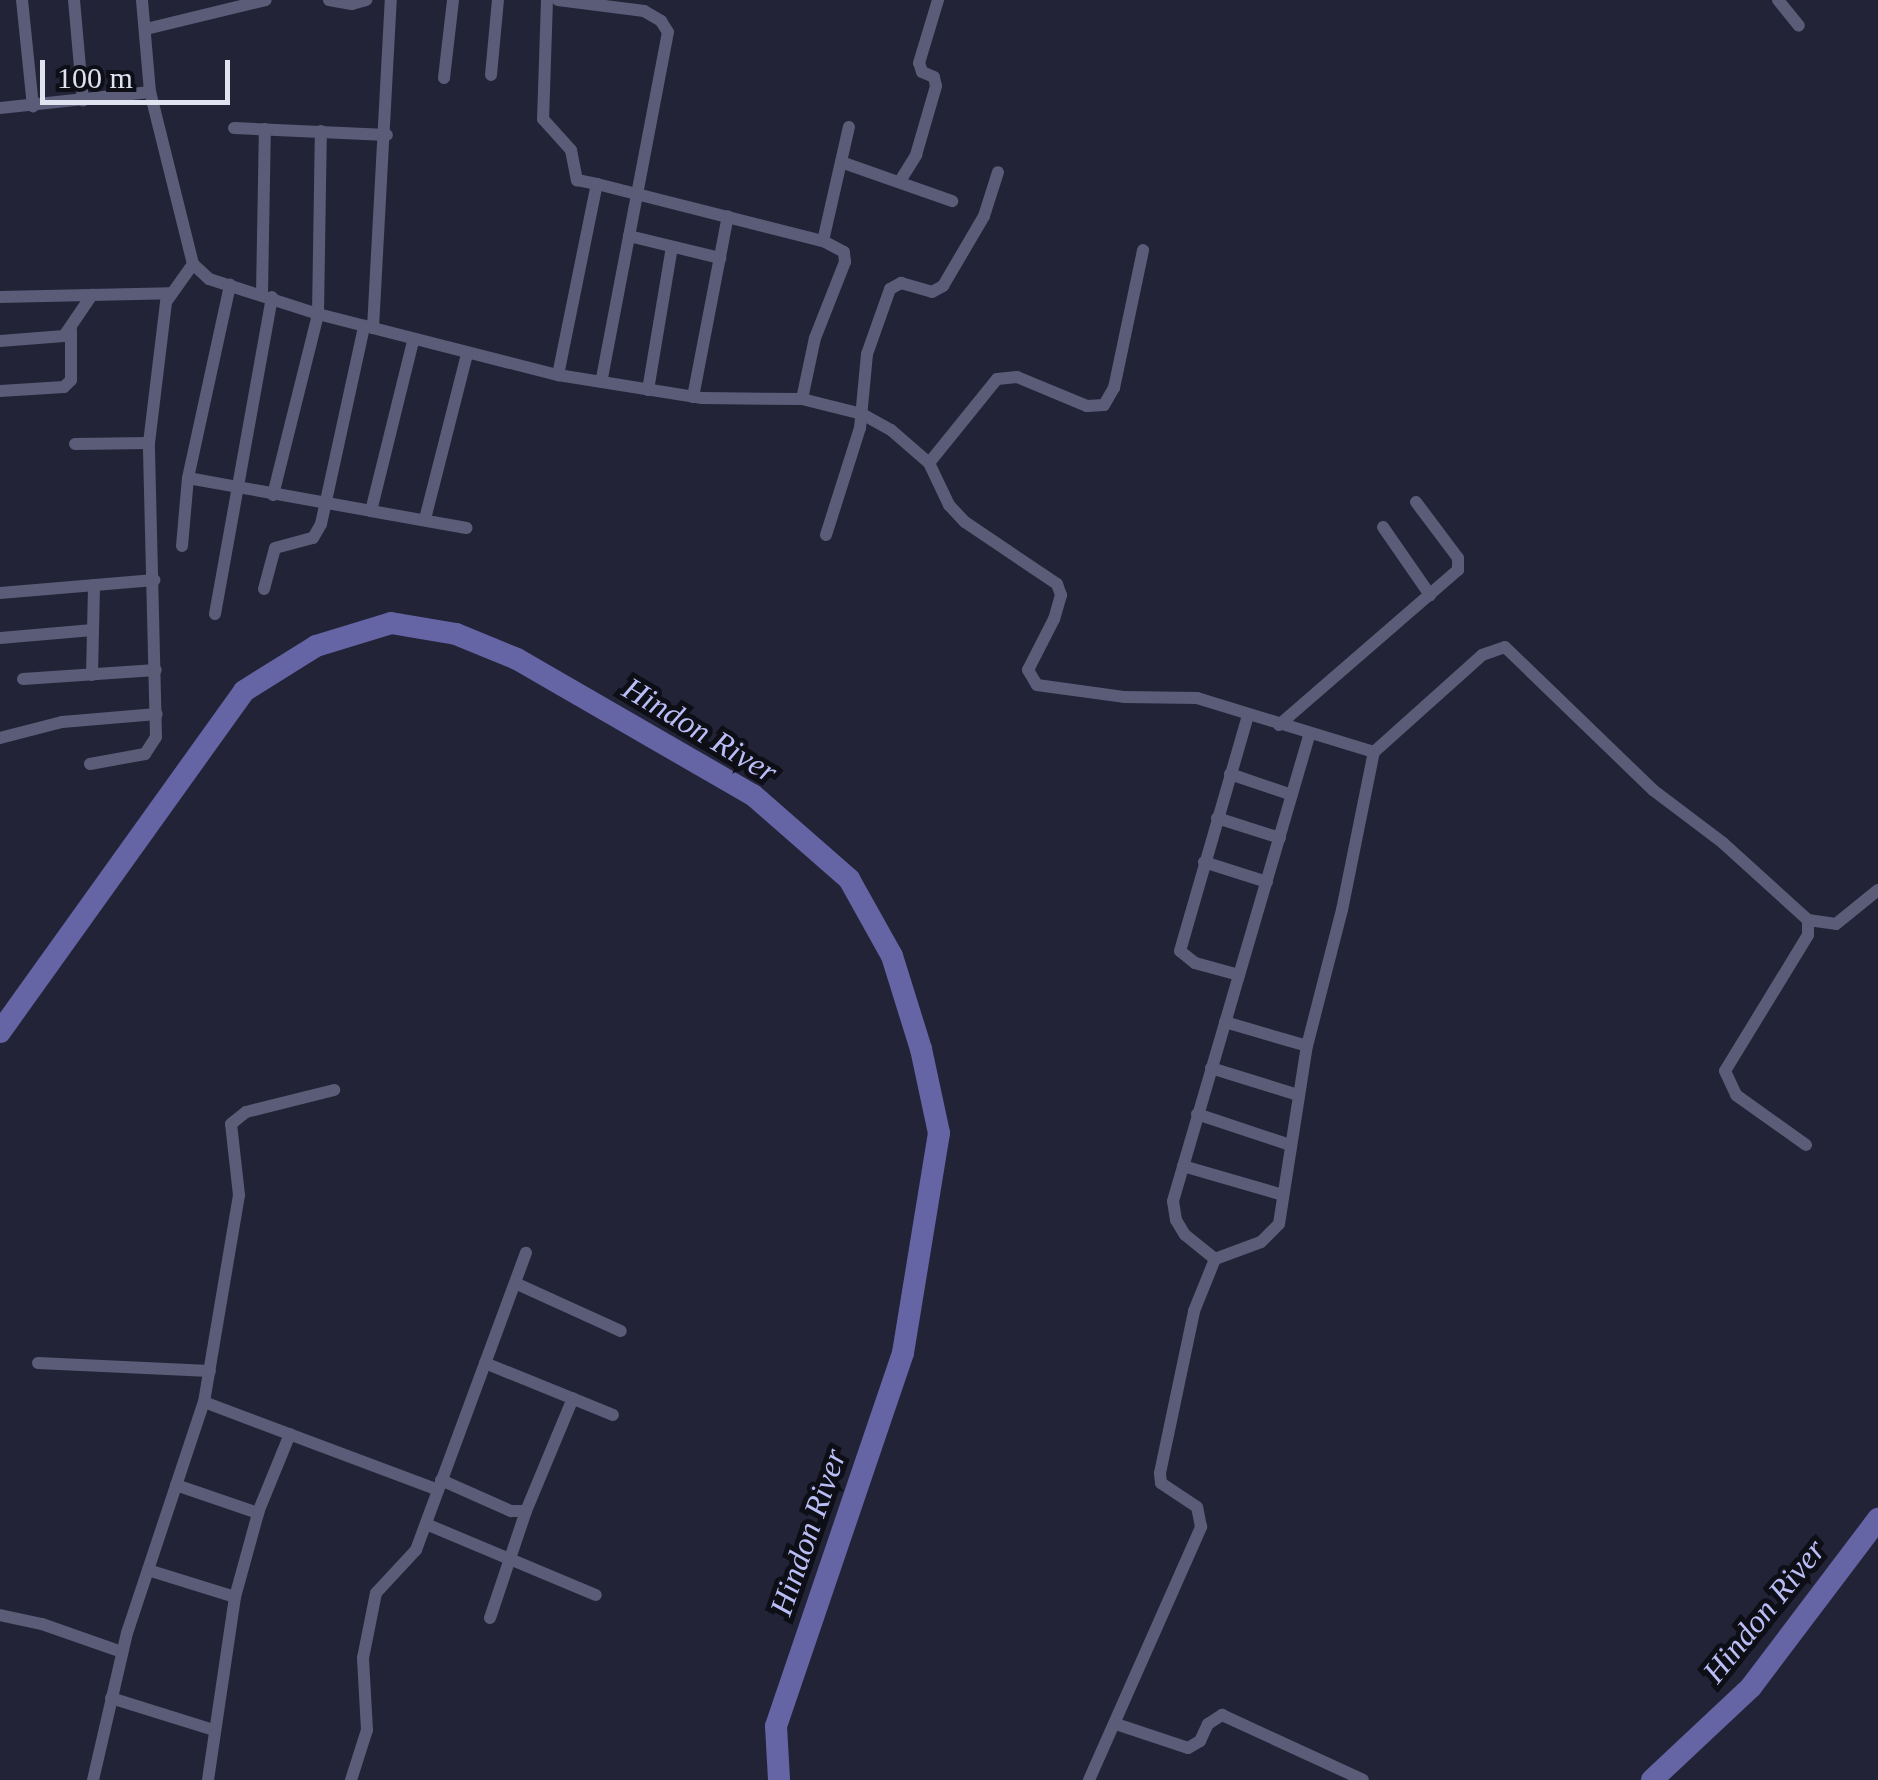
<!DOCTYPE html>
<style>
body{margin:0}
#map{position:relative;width:1878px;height:1780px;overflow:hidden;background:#232337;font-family:"Times New Roman",serif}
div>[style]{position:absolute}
.river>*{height:22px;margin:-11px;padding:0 11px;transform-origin:11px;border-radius:11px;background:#6565a6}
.minor>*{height:12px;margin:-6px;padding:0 6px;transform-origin:6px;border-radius:6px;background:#5a5c78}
span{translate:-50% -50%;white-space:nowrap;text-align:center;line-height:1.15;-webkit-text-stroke:10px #0d0e16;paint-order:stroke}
.water-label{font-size:32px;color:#bbbef6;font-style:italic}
.scale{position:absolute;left:40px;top:60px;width:190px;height:45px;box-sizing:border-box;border:5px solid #e1e2f0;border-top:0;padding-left:12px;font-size:30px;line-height:35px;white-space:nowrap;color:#e1e2f0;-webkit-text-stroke:8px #0d0e16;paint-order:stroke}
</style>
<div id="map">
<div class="river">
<i style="left:0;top:1032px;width:419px;rotate:-54.4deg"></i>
<i style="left:244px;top:691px;width:85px;rotate:-32deg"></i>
<i style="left:316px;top:646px;width:78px;rotate:-17deg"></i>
<i style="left:391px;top:623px;width:66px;rotate:9.6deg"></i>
<i style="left:456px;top:634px;width:66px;rotate:22.3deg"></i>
<i style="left:517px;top:659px;width:272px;rotate:30deg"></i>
<i style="left:753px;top:795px;width:128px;rotate:41.2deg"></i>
<i style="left:849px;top:879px;width:88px;rotate:60.8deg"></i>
<i style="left:892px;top:956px;width:97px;rotate:72.7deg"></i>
<i style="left:921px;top:1049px;width:86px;rotate:77.9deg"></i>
<i style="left:939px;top:1133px;width:223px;rotate:99.3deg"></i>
<i style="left:903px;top:1353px;width:394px;rotate:108.8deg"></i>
<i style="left:776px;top:1726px;width:54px;rotate:86.8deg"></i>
<i style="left:1652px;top:1780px;width:136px;rotate:-43.2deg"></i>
<i style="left:1751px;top:1687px;width:211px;rotate:-52.9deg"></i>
</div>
<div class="minor">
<i style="left:22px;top:0;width:107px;rotate:84.1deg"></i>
<i style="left:74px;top:0;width:101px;rotate:84.9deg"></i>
<i style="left:329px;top:0;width:23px;rotate:10deg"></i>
<i style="left:352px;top:4px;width:15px;rotate:-16deg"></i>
<i style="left:547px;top:0;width:119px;rotate:91.9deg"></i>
<i style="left:543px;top:119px;width:42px;rotate:47.9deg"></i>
<i style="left:571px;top:150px;width:31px;rotate:79deg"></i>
<i style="left:577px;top:180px;width:20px;rotate:11deg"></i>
<i style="left:558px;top:0;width:87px;rotate:7.3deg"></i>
<i style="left:644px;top:11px;width:20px;rotate:30deg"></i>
<i style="left:661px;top:21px;width:13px;rotate:58deg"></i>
<i style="left:668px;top:32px;width:356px;rotate:100.8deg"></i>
<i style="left:1778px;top:0;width:33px;rotate:51deg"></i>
<i style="left:146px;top:29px;width:123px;rotate:-13.6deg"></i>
<i style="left:491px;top:75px;width:75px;rotate:-84.7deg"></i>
<i style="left:444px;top:78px;width:79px;rotate:-83.4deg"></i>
<i style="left:0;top:108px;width:151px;rotate:-6.1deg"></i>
<i style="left:234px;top:128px;width:153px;rotate:2.6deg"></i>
<i style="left:841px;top:162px;width:118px;rotate:19.4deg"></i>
<i style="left:900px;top:181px;width:31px;rotate:-58deg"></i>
<i style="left:916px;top:155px;width:72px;rotate:-73.8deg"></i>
<i style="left:936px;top:86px;width:9px;rotate:-103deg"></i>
<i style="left:934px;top:77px;width:13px;rotate:-157deg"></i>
<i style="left:922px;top:72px;width:9px;rotate:-108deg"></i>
<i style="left:919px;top:63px;width:66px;rotate:-73.2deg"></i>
<i style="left:629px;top:236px;width:94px;rotate:13.6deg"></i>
<i style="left:193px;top:264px;width:22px;rotate:43deg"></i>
<i style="left:209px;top:279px;width:114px;rotate:17.8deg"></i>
<i style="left:318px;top:314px;width:248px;rotate:14.3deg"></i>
<i style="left:558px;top:375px;width:146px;rotate:9.1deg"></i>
<i style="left:702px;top:398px;width:100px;rotate:0.6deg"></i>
<i style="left:802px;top:399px;width:62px;rotate:14deg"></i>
<i style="left:862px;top:414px;width:33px;rotate:29deg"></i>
<i style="left:891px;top:430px;width:50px;rotate:41deg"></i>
<i style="left:929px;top:463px;width:47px;rotate:64.5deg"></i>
<i style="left:949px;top:505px;width:23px;rotate:47deg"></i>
<i style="left:965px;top:522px;width:111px;rotate:34deg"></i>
<i style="left:1057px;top:584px;width:12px;rotate:70deg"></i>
<i style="left:1061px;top:595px;width:25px;rotate:106deg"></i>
<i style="left:1054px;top:619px;width:57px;rotate:117deg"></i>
<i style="left:1028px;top:670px;width:17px;rotate:59deg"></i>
<i style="left:1037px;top:685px;width:89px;rotate:7.8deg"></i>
<i style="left:1125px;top:697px;width:72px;rotate:0.8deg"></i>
<i style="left:1197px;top:698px;width:185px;rotate:17deg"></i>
<i style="left:1374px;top:752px;width:145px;rotate:-41.9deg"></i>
<i style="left:1482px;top:655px;width:24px;rotate:-19deg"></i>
<i style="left:1505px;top:647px;width:206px;rotate:44deg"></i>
<i style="left:1653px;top:790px;width:88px;rotate:37.1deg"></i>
<i style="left:1723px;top:843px;width:115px;rotate:42.2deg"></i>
<i style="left:1808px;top:920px;width:15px;rotate:90deg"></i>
<i style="left:1808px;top:935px;width:159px;rotate:121.4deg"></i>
<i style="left:1725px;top:1071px;width:26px;rotate:65deg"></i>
<i style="left:1736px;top:1095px;width:86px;rotate:35.5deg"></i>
<i style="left:262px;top:294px;width:165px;rotate:-89deg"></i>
<i style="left:0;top:297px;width:170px;rotate:-1.3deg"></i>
<i style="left:373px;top:328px;width:328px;rotate:-86.9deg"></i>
<i style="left:0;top:341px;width:64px;rotate:-4.5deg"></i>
<i style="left:64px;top:336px;width:50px;rotate:-55.7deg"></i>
<i style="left:558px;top:375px;width:195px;rotate:-78.5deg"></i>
<i style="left:597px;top:184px;width:233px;rotate:14.2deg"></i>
<i style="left:823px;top:241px;width:117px;rotate:-77.2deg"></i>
<i style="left:648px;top:390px;width:145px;rotate:-80.5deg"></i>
<i style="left:0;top:391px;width:64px;rotate:-3.6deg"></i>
<i style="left:64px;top:387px;width:10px;rotate:-45deg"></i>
<i style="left:71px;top:380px;width:50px;rotate:-90deg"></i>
<i style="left:693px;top:397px;width:184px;rotate:-79.1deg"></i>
<i style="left:802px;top:399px;width:62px;rotate:-78deg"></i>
<i style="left:815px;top:338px;width:82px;rotate:-68.5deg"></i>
<i style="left:845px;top:262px;width:10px;rotate:-96deg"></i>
<i style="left:844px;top:252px;width:24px;rotate:-152deg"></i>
<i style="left:75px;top:444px;width:74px;rotate:-0.8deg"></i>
<i style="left:929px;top:463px;width:108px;rotate:-51deg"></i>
<i style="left:997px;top:379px;width:20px;rotate:-6deg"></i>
<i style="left:1017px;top:377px;width:76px;rotate:22.5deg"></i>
<i style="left:1087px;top:406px;width:17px;rotate:-3deg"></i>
<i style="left:1104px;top:405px;width:20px;rotate:-60deg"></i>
<i style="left:1114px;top:388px;width:141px;rotate:-78.1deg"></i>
<i style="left:188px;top:478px;width:186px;rotate:10.2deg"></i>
<i style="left:371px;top:511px;width:175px;rotate:-76.1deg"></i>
<i style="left:273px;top:495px;width:187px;rotate:-76deg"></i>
<i style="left:318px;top:314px;width:183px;rotate:-89.1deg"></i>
<i style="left:371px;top:511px;width:97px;rotate:10.1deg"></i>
<i style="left:425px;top:519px;width:170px;rotate:-75.7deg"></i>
<i style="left:1383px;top:527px;width:83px;rotate:55.3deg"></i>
<i style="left:826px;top:535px;width:112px;rotate:-72.4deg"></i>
<i style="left:860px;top:428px;width:74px;rotate:-84.6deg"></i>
<i style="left:867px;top:354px;width:69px;rotate:-70.5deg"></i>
<i style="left:890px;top:289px;width:13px;rotate:-29deg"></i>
<i style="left:901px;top:283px;width:32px;rotate:16deg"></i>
<i style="left:932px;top:292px;width:13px;rotate:-29deg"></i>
<i style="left:943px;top:286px;width:81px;rotate:-59.6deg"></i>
<i style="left:984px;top:216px;width:46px;rotate:-72.3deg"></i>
<i style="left:182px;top:546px;width:68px;rotate:-85deg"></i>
<i style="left:188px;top:478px;width:198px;rotate:-77.7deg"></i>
<i style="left:264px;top:589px;width:42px;rotate:-75deg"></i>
<i style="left:275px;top:548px;width:39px;rotate:-15deg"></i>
<i style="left:313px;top:538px;width:16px;rotate:-60deg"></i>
<i style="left:321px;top:524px;width:203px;rotate:-77.7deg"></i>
<i style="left:0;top:593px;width:155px;rotate:-4.8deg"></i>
<i style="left:215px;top:614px;width:322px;rotate:-79.8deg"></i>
<i style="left:0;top:638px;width:93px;rotate:-4.9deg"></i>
<i style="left:92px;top:675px;width:90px;rotate:-88.7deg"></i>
<i style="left:23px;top:679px;width:133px;rotate:-3.9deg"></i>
<i style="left:1279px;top:725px;width:237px;rotate:-40.9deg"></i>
<i style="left:1458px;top:570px;width:12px;rotate:-90deg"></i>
<i style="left:1458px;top:558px;width:70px;rotate:-126.9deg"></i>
<i style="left:0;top:738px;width:64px;rotate:-14.5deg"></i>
<i style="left:62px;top:722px;width:95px;rotate:-4.8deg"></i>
<i style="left:90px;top:764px;width:56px;rotate:-10.3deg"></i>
<i style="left:145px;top:754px;width:20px;rotate:-57deg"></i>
<i style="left:156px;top:737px;width:294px;rotate:-91.4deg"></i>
<i style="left:149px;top:443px;width:142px;rotate:-83.1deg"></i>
<i style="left:166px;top:302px;width:47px;rotate:-54.6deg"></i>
<i style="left:193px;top:264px;width:177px;rotate:-104deg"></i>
<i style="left:150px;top:92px;width:92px;rotate:-95deg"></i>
<i style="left:1230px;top:774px;width:65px;rotate:18.7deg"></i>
<i style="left:1217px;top:818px;width:66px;rotate:17.6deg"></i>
<i style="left:1204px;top:862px;width:66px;rotate:17.6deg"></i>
<i style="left:1808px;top:920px;width:28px;rotate:8deg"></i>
<i style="left:1836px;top:924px;width:54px;rotate:-39deg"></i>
<i style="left:1239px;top:975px;width:46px;rotate:-164.7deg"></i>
<i style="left:1195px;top:963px;width:19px;rotate:-141deg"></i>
<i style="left:1180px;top:951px;width:246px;rotate:-73.9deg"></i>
<i style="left:1225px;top:1022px;width:85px;rotate:16.3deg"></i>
<i style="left:1211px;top:1068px;width:91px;rotate:17.2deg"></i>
<i style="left:1197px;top:1114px;width:98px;rotate:18.4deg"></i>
<i style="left:1183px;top:1166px;width:104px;rotate:16.2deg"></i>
<i style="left:1215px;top:1259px;width:38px;rotate:-141deg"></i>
<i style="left:1185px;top:1235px;width:17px;rotate:-121deg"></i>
<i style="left:1176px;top:1220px;width:19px;rotate:-99deg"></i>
<i style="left:1173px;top:1201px;width:487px;rotate:-73.7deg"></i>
<i style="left:515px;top:1283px;width:116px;rotate:24.4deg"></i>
<i style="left:38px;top:1363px;width:172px;rotate:2.7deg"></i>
<i style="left:485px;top:1363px;width:138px;rotate:22.1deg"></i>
<i style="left:204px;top:1402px;width:250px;rotate:20.6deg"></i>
<i style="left:441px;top:1480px;width:77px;rotate:23.9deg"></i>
<i style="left:511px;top:1511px;width:15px"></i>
<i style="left:526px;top:1511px;width:122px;rotate:-67.4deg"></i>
<i style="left:176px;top:1485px;width:87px;rotate:18.9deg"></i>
<i style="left:426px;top:1524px;width:184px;rotate:22.7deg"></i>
<i style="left:148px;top:1570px;width:91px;rotate:17.2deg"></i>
<i style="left:0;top:1615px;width:43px;rotate:12.1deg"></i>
<i style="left:42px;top:1624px;width:85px;rotate:19.3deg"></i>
<i style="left:490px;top:1618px;width:113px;rotate:-71.4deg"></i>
<i style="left:111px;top:1698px;width:108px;rotate:17.3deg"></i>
<i style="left:1116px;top:1724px;width:76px;rotate:18.4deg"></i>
<i style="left:1188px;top:1748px;width:14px;rotate:-30deg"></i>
<i style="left:1200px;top:1741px;width:19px;rotate:-65deg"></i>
<i style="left:1208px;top:1724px;width:17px;rotate:-33deg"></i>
<i style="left:1222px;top:1715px;width:155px;rotate:24.7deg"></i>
<i style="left:93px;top:1780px;width:151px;rotate:-77deg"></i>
<i style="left:127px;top:1633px;width:243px;rotate:-71.6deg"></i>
<i style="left:204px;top:1402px;width:210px;rotate:-80.4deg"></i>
<i style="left:239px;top:1195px;width:71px;rotate:-96.4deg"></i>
<i style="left:231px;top:1124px;width:19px;rotate:-39deg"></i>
<i style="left:246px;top:1112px;width:91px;rotate:-14deg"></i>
<i style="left:208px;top:1780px;width:185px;rotate:-81.6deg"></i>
<i style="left:235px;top:1597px;width:90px;rotate:-74.6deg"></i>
<i style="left:259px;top:1510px;width:82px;rotate:-67.8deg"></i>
<i style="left:351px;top:1780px;width:52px;rotate:-72.3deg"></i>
<i style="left:367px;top:1730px;width:72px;rotate:-93.2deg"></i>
<i style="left:363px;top:1658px;width:66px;rotate:-78.7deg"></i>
<i style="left:376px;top:1593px;width:59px;rotate:-47.1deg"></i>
<i style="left:416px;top:1550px;width:317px;rotate:-69.7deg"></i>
<i style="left:1089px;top:1780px;width:277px;rotate:-66.1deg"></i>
<i style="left:1201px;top:1527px;width:20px;rotate:-101deg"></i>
<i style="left:1197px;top:1507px;width:43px;rotate:-146.3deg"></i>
<i style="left:1161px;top:1483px;width:10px;rotate:-96deg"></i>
<i style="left:1160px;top:1473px;width:166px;rotate:-78.1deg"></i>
<i style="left:1194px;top:1311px;width:56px;rotate:-68deg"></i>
<i style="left:1215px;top:1259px;width:49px;rotate:-20.3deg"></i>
<i style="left:1261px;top:1242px;width:25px;rotate:-45deg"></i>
<i style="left:1279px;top:1224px;width:180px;rotate:-81.1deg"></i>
<i style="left:1307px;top:1046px;width:140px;rotate:-75.6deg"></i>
<i style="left:1342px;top:910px;width:161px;rotate:-78.6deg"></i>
</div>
<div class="water-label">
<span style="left:700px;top:730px;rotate:31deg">Hindon River</span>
<span style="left:808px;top:1532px;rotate:-71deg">Hindon River</span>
<span style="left:1764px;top:1611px;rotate:-51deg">Hindon River</span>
</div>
<div class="scale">100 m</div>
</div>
